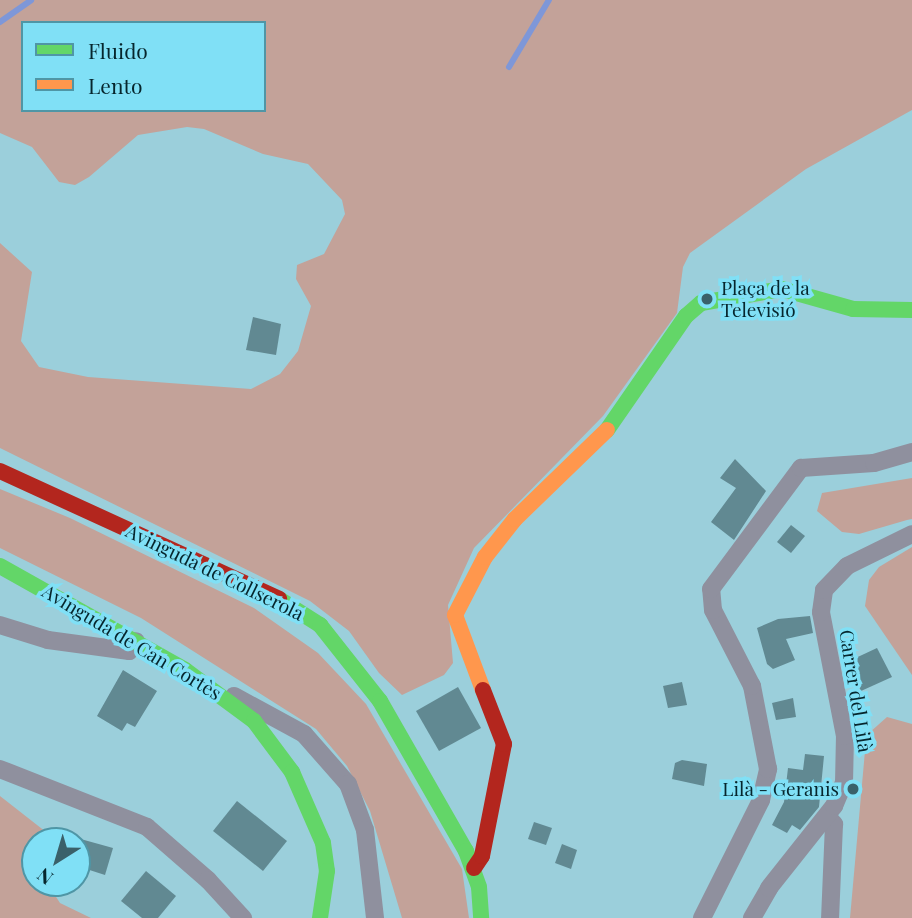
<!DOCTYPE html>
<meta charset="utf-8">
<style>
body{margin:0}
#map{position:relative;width:912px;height:918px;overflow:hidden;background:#9bcfdb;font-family:"Playfair Display",serif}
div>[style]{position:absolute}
.forest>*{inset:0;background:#c3a299}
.stream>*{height:6px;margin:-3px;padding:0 3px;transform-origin:3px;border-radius:3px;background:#7e97d8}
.building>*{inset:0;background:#618992}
.street>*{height:18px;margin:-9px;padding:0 9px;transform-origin:9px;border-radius:9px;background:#8f909e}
.fast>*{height:16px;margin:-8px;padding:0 8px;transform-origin:8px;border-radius:8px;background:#63d668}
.slow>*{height:16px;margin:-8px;padding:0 8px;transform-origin:8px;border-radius:8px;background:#ff974d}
.jam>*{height:16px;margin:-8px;padding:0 8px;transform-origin:8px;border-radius:8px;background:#b3261e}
.dots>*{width:19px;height:19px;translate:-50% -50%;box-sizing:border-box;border:4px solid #80e0f6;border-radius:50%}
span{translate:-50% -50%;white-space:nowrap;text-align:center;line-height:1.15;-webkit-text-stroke:7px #80e0f6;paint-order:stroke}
.poi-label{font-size:19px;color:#06262d}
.left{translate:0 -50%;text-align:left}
.right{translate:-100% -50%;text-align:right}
.street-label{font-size:19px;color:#06262d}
.legend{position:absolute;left:21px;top:21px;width:245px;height:91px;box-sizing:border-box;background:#80e0f6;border:2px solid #4f96a6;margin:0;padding:9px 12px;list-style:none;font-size:21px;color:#06262d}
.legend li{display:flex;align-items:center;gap:14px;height:35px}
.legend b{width:35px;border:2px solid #4f96a6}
.north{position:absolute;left:21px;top:827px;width:70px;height:70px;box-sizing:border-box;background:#80e0f6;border:2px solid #4f96a6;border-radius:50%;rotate:217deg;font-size:19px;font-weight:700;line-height:28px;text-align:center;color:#06262d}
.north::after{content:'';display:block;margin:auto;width:24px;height:32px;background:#3a616a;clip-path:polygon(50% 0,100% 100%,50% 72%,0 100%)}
</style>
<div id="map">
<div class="forest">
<i style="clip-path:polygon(evenodd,0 0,912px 0,912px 110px,806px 169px,690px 253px,683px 267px,677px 313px,603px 416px,474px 548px,448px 605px,453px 663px,444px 675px,402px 695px,379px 673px,349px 631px,310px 601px,0 448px,0 243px,32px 272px,21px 341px,39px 367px,88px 377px,251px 389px,280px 374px,298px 351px,311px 306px,296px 279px,297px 265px,324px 254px,345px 214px,342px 200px,308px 164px,263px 154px,204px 129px,187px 127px,138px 135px,89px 177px,75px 185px,59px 182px,32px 147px,0 133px,0 0,23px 23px,264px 23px,264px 110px,23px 110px,23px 23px)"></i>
<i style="clip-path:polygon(912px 478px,912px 519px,907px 520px,859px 534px,842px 532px,817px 511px,822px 493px)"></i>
<i style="clip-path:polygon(0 489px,70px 518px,254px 608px,318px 653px,366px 704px,462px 869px,469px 918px,402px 918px,370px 811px,347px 766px,316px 729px,141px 618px,0 548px)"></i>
<i style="clip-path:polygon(912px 547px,912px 675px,865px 606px,869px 580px,879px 567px)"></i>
<i style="clip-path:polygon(887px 717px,912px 724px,912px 918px,850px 918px,865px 751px,869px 733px)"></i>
<i style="clip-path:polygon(0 796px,46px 832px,48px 841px,35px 841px,35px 883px,47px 883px,60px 903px,91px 918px,0 918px)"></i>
</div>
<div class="stream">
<i style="left:0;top:22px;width:38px;rotate:-35deg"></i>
<i style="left:509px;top:67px;width:78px;rotate:-59.2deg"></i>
</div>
<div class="building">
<i style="clip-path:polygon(253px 317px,281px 324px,276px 355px,246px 350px)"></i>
<i style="clip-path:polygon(735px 459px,766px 491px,734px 540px,711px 522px,736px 488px,720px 478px)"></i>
<i style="clip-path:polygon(791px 525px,805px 536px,791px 553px,777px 542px)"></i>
<i style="clip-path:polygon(810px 616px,813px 633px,786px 639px,795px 660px,773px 669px,767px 664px,757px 628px,778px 619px)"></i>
<i style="clip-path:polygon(877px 648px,892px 677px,861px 691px,847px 662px)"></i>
<i style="clip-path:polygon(123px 670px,157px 691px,135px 727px,127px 723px,122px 731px,97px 716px)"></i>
<i style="clip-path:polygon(682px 682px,687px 705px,668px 708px,663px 686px)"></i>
<i style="clip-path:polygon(458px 687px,481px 728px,439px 751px,416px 711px)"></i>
<i style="clip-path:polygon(793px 698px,796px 717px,776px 720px,772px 703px)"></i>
<i style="clip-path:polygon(805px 754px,824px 756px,819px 807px,800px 830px,792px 825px,787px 833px,772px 825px,784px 802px,788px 768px,803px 770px)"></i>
<i style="clip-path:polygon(682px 760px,707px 764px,704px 786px,672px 779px,675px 763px)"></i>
<i style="clip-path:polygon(237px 801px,287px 841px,263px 871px,213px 831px)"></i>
<i style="clip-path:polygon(534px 822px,552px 828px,546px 845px,528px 839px)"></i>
<i style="clip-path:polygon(77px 838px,113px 848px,105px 875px,77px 866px)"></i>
<i style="clip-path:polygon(562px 844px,577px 850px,571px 869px,555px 863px)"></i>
<i style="clip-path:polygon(146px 871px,176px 896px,158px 918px,142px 918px,121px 901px)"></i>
</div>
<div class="street">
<i style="left:0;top:625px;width:50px;rotate:17.4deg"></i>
<i style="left:48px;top:640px;width:82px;rotate:7.7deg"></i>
<i style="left:129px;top:651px;width:12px;rotate:-55deg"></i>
<i style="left:234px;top:696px;width:80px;rotate:28.5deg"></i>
<i style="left:304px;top:734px;width:67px;rotate:48.7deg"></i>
<i style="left:348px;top:784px;width:49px;rotate:69.7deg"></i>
<i style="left:365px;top:830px;width:89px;rotate:83.5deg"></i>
<i style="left:0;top:769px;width:158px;rotate:21.5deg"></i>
<i style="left:147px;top:827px;width:81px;rotate:41deg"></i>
<i style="left:208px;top:880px;width:52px;rotate:47.4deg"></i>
<i style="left:827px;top:816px;width:11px;rotate:49deg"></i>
<i style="left:834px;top:824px;width:94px;rotate:92.4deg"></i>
<i style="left:702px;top:918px;width:132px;rotate:-63.4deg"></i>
<i style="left:761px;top:800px;width:32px;rotate:-77deg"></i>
<i style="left:768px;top:769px;width:85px;rotate:-100.9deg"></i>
<i style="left:752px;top:686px;width:85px;rotate:-117.2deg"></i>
<i style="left:713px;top:610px;width:21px;rotate:-95deg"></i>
<i style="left:711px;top:589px;width:151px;rotate:-53.4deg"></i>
<i style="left:801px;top:468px;width:73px;rotate:-3.9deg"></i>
<i style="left:874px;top:463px;width:40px;rotate:-16deg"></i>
<i style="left:752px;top:918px;width:34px;rotate:-60deg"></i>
<i style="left:769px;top:888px;width:105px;rotate:-51.6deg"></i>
<i style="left:834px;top:806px;width:25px;rotate:-67deg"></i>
<i style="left:844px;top:783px;width:47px;rotate:-88.8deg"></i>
<i style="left:845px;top:736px;width:126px;rotate:-101deg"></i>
<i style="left:821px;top:612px;width:22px;rotate:-82deg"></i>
<i style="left:824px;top:590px;width:33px;rotate:-46deg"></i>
<i style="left:847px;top:566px;width:72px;rotate:-26.2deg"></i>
</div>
<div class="fast">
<i style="left:607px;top:430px;width:139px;rotate:-55.3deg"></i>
<i style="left:686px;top:316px;width:20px;rotate:-41deg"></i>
<i style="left:701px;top:303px;width:82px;rotate:-9.8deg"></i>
<i style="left:782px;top:289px;width:74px;rotate:15.7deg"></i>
<i style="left:853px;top:309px;width:59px;rotate:1deg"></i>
<i style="left:0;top:566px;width:212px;rotate:29.3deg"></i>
<i style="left:185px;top:670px;width:86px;rotate:36.5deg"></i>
<i style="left:254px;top:721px;width:64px;rotate:53.3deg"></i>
<i style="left:292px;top:772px;width:77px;rotate:66.4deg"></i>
<i style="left:323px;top:843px;width:28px;rotate:82deg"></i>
<i style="left:327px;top:871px;width:48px;rotate:98.5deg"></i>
<i style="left:279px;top:599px;width:49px;rotate:32.4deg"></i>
<i style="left:320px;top:625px;width:97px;rotate:51.7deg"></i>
<i style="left:380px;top:701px;width:173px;rotate:60.2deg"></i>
<i style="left:466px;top:851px;width:38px;rotate:70deg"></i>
<i style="left:479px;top:887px;width:31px;rotate:86deg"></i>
</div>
<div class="slow">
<i style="left:483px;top:690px;width:80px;rotate:-110.5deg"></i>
<i style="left:455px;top:615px;width:65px;rotate:-62.7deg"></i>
<i style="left:485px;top:557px;width:48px;rotate:-51.7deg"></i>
<i style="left:515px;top:519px;width:128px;rotate:-44.1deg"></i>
</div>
<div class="jam">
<i style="left:0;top:471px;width:307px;rotate:24.6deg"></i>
<i style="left:474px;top:868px;width:14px;rotate:-56deg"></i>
<i style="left:482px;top:856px;width:114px;rotate:-78.9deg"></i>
<i style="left:504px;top:744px;width:58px;rotate:-111.3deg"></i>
</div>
<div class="dots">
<i style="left:707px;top:299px;background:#3a616a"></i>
<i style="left:853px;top:789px;background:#3a616a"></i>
</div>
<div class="poi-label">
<span class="left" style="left:721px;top:299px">Plaça de la<br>Televisió</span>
<span class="right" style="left:839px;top:789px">Lilà - Geranis</span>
</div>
<div class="street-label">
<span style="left:215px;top:572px;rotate:26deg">Avinguda de Collserola</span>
<span style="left:132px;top:642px;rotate:31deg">Avinguda de Can Cortès</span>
<span style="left:856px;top:691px;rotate:81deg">Carrer del Lilà</span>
</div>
<ul class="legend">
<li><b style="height:9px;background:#63d668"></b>Fluido</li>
<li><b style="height:9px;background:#ff974d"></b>Lento</li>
</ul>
<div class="north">N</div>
</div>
